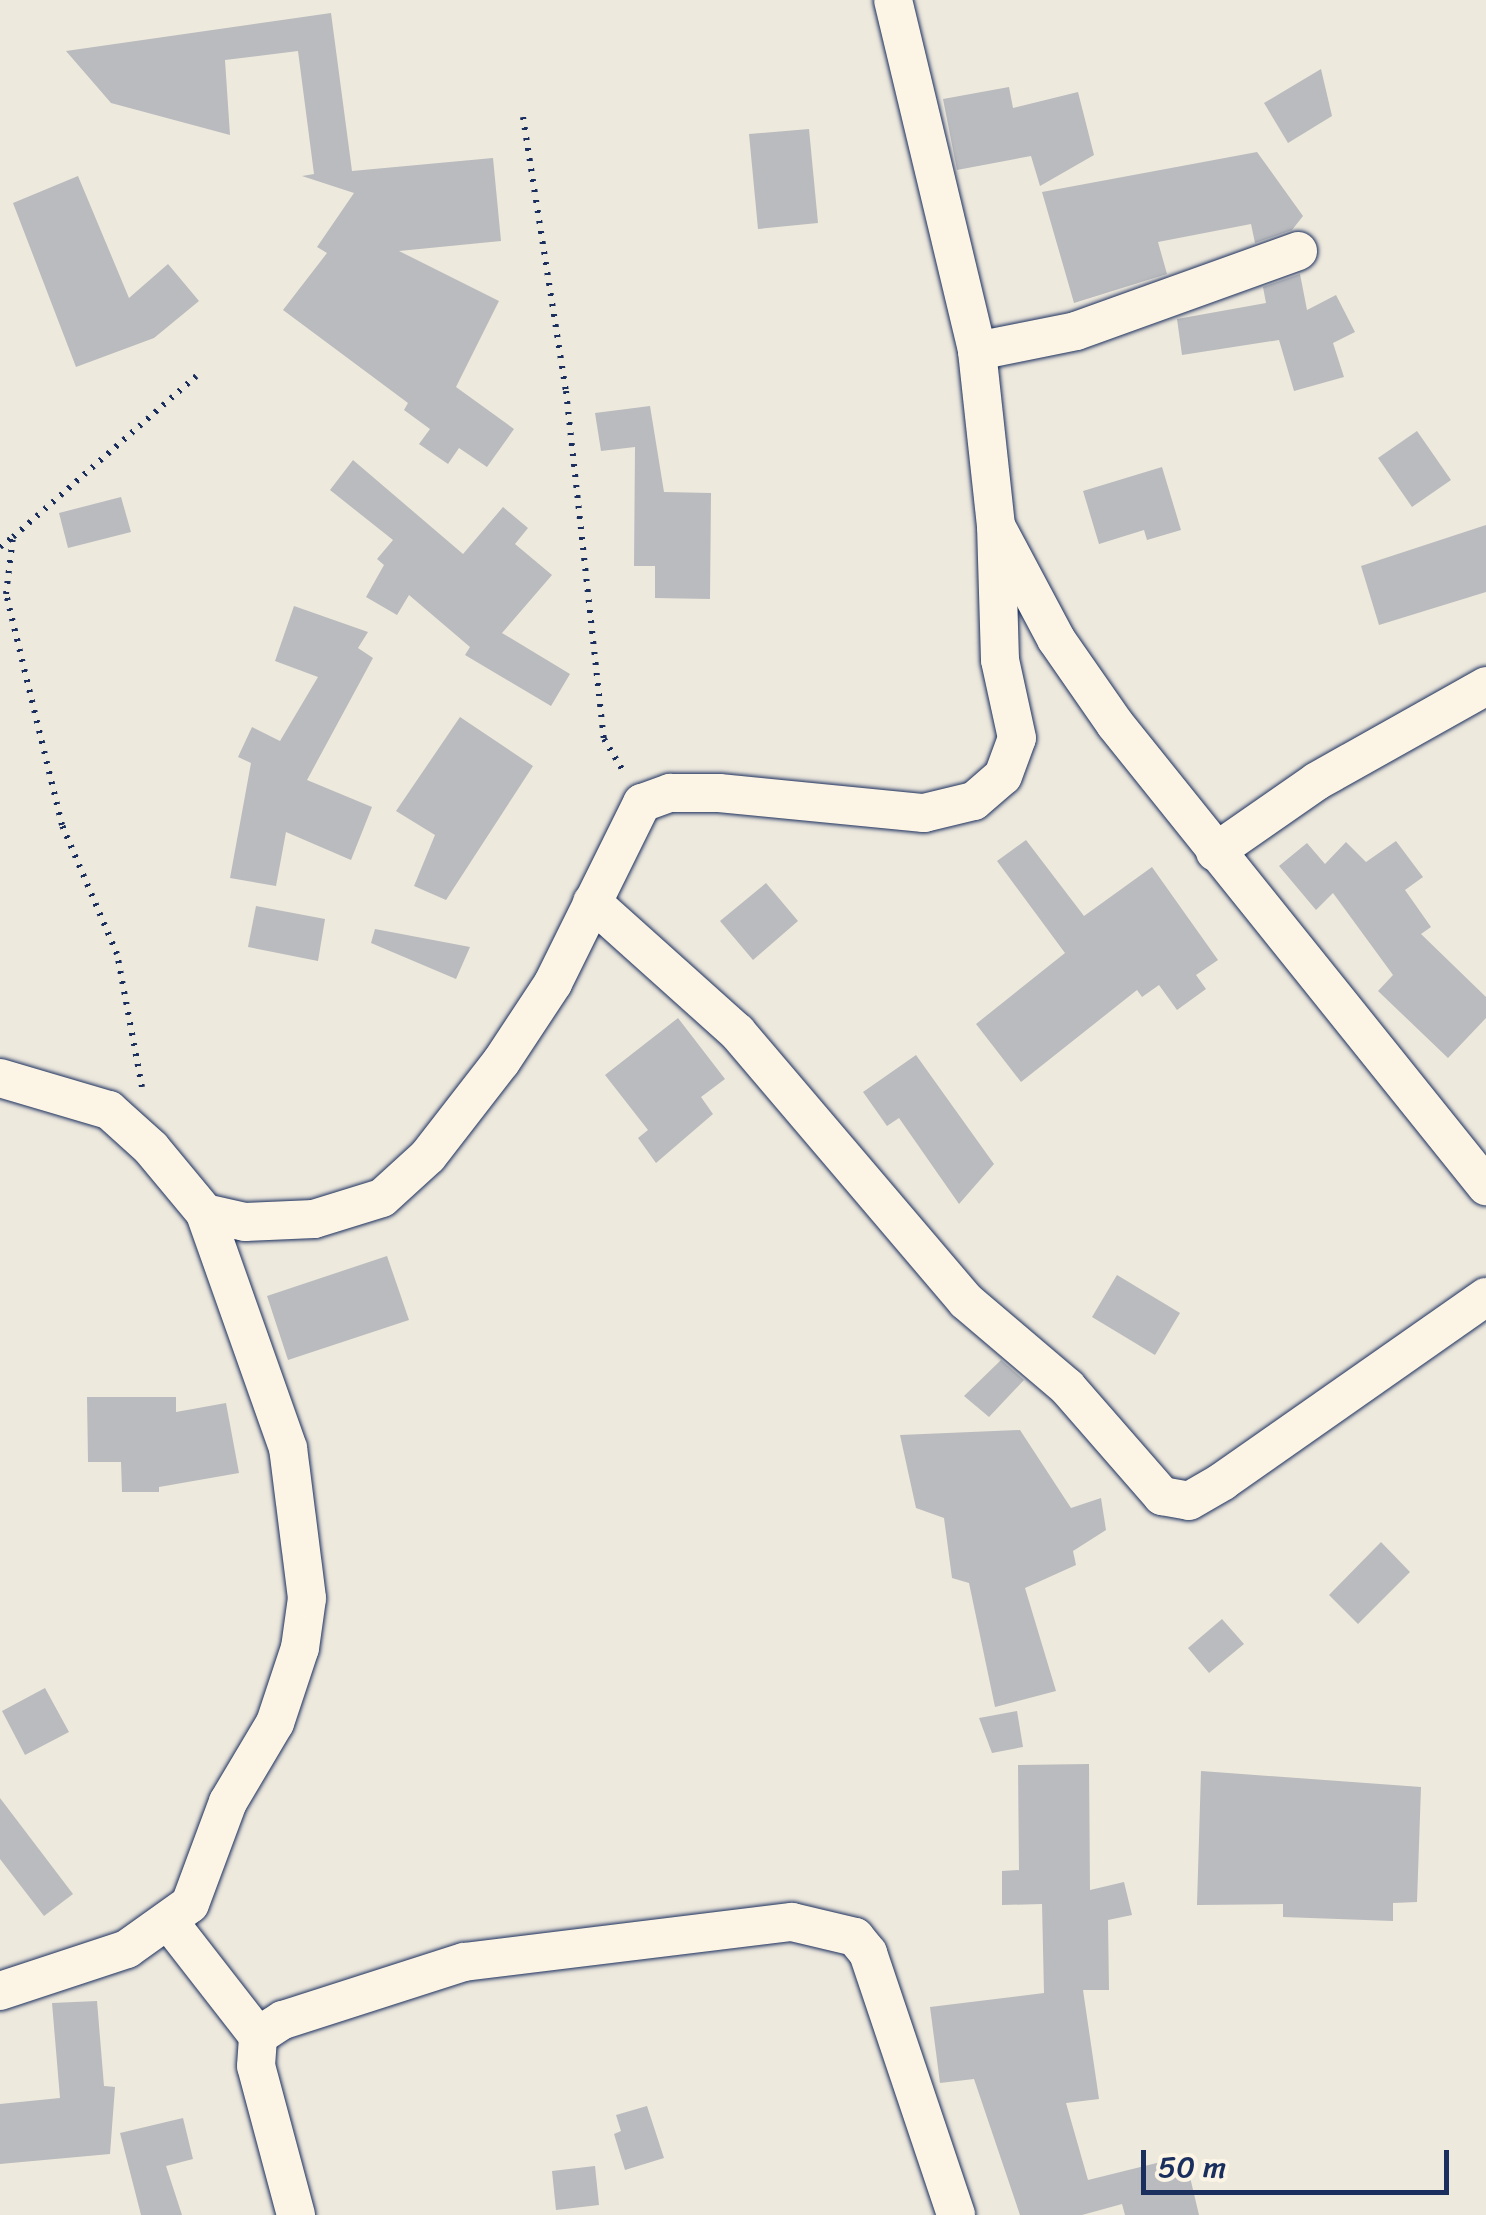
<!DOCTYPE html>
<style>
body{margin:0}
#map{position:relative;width:1486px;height:2215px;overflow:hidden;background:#eee9dd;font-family:Sriracha,sans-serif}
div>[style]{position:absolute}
.building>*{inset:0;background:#babbbe}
.path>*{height:6px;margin-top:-3px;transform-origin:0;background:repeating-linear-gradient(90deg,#1b2f5e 0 2.5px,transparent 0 10.5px)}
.roads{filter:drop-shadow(0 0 2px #1b2f5e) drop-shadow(0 0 2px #1b2f5e)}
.minor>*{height:38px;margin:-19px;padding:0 19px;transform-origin:19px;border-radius:19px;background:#fcf5e5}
span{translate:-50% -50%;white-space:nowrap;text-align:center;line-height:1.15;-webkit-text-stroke:9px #fcf5e5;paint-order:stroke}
.scale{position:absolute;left:1141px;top:2150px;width:308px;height:45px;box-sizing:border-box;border:5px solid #1b2f5e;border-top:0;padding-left:12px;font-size:30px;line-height:35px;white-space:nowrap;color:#1b2f5e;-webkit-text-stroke:8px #fcf5e5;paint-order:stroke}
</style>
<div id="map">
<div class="building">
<i style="clip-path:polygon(331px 13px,352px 171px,493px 158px,501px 241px,399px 251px,499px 301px,456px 387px,514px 429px,487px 467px,459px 448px,448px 464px,419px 444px,430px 429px,404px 410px,408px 403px,283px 310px,327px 253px,317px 247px,354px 193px,302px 176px,314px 174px,298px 51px,225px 60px,230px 135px,111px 103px,66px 51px)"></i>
<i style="clip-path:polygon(1321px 69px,1332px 116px,1288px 143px,1264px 103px)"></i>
<i style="clip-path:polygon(1009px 87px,1013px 108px,1078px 92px,1094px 155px,1040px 186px,1031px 156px,957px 170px,943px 99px)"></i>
<i style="clip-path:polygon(809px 129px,818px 223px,758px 229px,749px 134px)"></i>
<i style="clip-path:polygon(1257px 152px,1303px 216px,1292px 230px,1255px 243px,1251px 224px,1158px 242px,1167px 274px,1074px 303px,1042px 192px)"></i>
<i style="clip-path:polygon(78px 176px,129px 298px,168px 264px,199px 301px,154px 338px,76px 367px,13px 203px)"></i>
<i style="clip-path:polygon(1300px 274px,1307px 310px,1336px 295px,1355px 332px,1333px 343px,1344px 377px,1294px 391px,1279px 340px,1182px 355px,1177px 319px,1266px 303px,1263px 287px)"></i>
<i style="clip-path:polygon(650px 406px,664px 492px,711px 493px,710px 599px,655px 598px,655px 566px,634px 566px,635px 447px,601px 451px,595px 413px)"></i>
<i style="clip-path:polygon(1417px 431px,1451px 480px,1412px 507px,1378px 458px)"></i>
<i style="clip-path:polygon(353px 460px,463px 554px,503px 507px,528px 528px,515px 544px,552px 575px,502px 633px,570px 674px,551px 706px,465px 655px,470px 647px,409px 595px,397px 615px,366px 597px,384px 565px,377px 559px,393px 540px,330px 490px)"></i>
<i style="clip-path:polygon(1162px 467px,1181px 530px,1147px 540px,1144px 530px,1099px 544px,1083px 491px)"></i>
<i style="clip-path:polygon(121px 497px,131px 532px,68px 548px,59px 513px)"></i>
<i style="clip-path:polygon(1486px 525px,1486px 592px,1379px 625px,1361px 566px)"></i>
<i style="clip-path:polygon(294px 606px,368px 632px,358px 648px,373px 658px,307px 780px,372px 807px,351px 860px,286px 832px,276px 886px,230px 878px,251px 763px,238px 757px,252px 727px,280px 741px,318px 677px,275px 661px)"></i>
<i style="clip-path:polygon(460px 717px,533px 766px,446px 900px,414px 886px,435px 835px,396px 811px)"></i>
<i style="clip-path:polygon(1026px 840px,1084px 916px,1152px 867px,1218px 960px,1196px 975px,1206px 989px,1177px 1010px,1159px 985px,1142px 997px,1137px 990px,1021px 1082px,976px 1024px,1065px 953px,997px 861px)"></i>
<i style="clip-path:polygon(1396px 841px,1423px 877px,1405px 890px,1431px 927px,1421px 934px,1486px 997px,1486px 1018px,1448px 1058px,1378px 991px,1393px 975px,1333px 893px,1316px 910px,1279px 866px,1307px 843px,1325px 864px,1346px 842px,1366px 862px)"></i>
<i style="clip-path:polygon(766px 883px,798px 921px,753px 960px,720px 921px)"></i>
<i style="clip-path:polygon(256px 906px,325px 919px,318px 961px,248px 947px)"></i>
<i style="clip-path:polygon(375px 929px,470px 947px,456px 979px,371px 943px)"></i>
<i style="clip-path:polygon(678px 1018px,725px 1079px,701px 1097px,713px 1114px,656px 1163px,638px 1138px,648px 1130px,605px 1075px)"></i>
<i style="clip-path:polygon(916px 1055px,994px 1164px,959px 1204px,899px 1118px,887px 1126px,863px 1092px)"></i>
<i style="clip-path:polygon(387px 1256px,409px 1320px,288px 1360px,267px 1296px)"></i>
<i style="clip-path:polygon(1117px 1275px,1180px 1313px,1155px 1355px,1092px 1317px)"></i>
<i style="clip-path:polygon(1001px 1360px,1024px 1380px,989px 1417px,964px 1396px)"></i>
<i style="clip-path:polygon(87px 1397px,176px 1397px,176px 1412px,226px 1403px,239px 1473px,159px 1487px,159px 1492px,122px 1492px,121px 1462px,88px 1462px)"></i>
<i style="clip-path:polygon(1020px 1430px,1071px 1508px,1101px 1498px,1106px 1530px,1073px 1551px,1076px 1565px,1025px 1588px,1056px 1691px,995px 1707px,969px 1583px,952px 1578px,944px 1518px,916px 1508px,900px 1435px)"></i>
<i style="clip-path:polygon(1381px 1542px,1410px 1572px,1358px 1624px,1329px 1595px)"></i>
<i style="clip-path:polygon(1222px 1619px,1244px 1644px,1209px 1673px,1188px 1648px)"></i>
<i style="clip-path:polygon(45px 1688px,69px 1732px,25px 1755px,2px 1711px)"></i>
<i style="clip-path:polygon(1017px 1711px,1023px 1747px,992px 1753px,979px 1718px)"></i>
<i style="clip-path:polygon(1089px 1764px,1090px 1890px,1124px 1882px,1132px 1915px,1108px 1920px,1109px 1990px,1083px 1990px,1099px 2099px,1066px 2103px,1088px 2180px,1185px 2156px,1199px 2215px,1125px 2215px,1122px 2204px,1082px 2215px,1020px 2215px,974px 2079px,940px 2083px,930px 2007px,1044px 1993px,1042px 1904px,1002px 1905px,1002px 1871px,1019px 1870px,1018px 1765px)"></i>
<i style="clip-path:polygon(1201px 1771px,1421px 1787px,1417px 1902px,1393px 1903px,1393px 1921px,1283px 1917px,1283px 1904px,1197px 1905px)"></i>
<i style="clip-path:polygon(0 1798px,73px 1894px,44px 1916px,0 1859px)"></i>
<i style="clip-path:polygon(97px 2001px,104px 2086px,115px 2087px,110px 2154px,0 2164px,0 2104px,60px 2098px,52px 2003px)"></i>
<i style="clip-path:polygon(647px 2106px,664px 2158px,625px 2170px,614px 2134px,621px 2131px,616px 2115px)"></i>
<i style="clip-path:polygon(183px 2118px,193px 2159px,166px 2166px,182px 2215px,141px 2215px,120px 2133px)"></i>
<i style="clip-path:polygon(595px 2166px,599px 2205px,556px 2210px,552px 2171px)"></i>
</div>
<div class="path">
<i style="left:523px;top:117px;width:277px;rotate:81.1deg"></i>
<i style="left:566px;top:391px;width:350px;rotate:83.8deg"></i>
<i style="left:604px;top:739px;width:39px;rotate:59deg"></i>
<i style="left:0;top:547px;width:16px;rotate:-38deg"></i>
<i style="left:142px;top:1087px;width:135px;rotate:-100.6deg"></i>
<i style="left:117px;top:954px;width:140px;rotate:-113.1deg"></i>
<i style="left:62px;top:825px;width:238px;rotate:-103.6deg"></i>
<i style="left:6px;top:594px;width:57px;rotate:-83deg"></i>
<i style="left:13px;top:537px;width:244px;rotate:-41.3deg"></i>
</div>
<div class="roads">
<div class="minor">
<i style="left:893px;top:0;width:361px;rotate:76.5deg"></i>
<i style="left:977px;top:351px;width:176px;rotate:83.8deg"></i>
<i style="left:996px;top:526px;width:128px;rotate:62deg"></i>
<i style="left:1056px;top:639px;width:103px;rotate:55.2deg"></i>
<i style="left:1115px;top:724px;width:593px;rotate:51.23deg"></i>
<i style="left:977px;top:351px;width:101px;rotate:-11.4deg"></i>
<i style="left:1076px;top:331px;width:236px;rotate:-19.8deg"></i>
<i style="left:1215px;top:852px;width:124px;rotate:-34.8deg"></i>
<i style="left:1317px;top:781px;width:194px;rotate:-29.3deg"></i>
<i style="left:592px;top:902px;width:195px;rotate:41.9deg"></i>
<i style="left:737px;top:1032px;width:353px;rotate:49.6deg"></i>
<i style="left:966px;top:1301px;width:133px;rotate:40.4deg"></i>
<i style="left:1067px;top:1387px;width:145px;rotate:48.9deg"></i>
<i style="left:1162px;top:1496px;width:27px;rotate:10deg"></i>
<i style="left:1189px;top:1501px;width:39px;rotate:-30deg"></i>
<i style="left:1223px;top:1481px;width:321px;rotate:-35deg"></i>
<i style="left:0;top:1078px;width:114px;rotate:16.4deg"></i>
<i style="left:109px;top:1110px;width:57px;rotate:42.1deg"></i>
<i style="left:151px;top:1148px;width:85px;rotate:50.3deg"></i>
<i style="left:205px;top:1213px;width:41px;rotate:12.7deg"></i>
<i style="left:245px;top:1222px;width:69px;rotate:-2.5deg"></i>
<i style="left:314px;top:1219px;width:71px;rotate:-17.2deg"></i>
<i style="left:382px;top:1198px;width:62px;rotate:-42.4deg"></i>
<i style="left:428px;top:1156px;width:119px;rotate:-52.2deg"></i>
<i style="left:501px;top:1062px;width:95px;rotate:-56.6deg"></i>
<i style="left:553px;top:983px;width:201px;rotate:-63.7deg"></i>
<i style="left:642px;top:803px;width:30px;rotate:-20deg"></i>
<i style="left:670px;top:793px;width:49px"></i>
<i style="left:719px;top:793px;width:206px;rotate:5.6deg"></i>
<i style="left:924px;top:813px;width:51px;rotate:-13.5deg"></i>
<i style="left:974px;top:801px;width:38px;rotate:-41deg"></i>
<i style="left:1003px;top:776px;width:40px;rotate:-69.8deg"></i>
<i style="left:1017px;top:738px;width:80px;rotate:-102.3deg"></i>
<i style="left:1000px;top:660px;width:134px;rotate:-91.7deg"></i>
<i style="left:170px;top:1923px;width:143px;rotate:52.1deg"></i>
<i style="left:0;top:1991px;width:134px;rotate:-18.3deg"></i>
<i style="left:127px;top:1949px;width:77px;rotate:-35.5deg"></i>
<i style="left:190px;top:1904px;width:109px;rotate:-69.6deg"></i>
<i style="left:228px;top:1802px;width:92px;rotate:-59.3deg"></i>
<i style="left:275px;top:1723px;width:79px;rotate:-71.6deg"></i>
<i style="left:300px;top:1648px;width:50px;rotate:-82deg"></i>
<i style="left:307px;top:1598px;width:151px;rotate:-97.2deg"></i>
<i style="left:288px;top:1448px;width:249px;rotate:-109.5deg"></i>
<i style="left:296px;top:2215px;width:154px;rotate:-105deg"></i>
<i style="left:256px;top:2066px;width:30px;rotate:-86deg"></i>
<i style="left:258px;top:2036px;width:30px;rotate:-33deg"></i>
<i style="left:283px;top:2020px;width:190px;rotate:-17.8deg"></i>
<i style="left:464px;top:1962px;width:330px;rotate:-7deg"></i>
<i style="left:792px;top:1922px;width:65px;rotate:13.4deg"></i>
<i style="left:855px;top:1937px;width:21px;rotate:51deg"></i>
<i style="left:868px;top:1953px;width:276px;rotate:71.4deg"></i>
</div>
</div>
<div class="scale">50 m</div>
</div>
